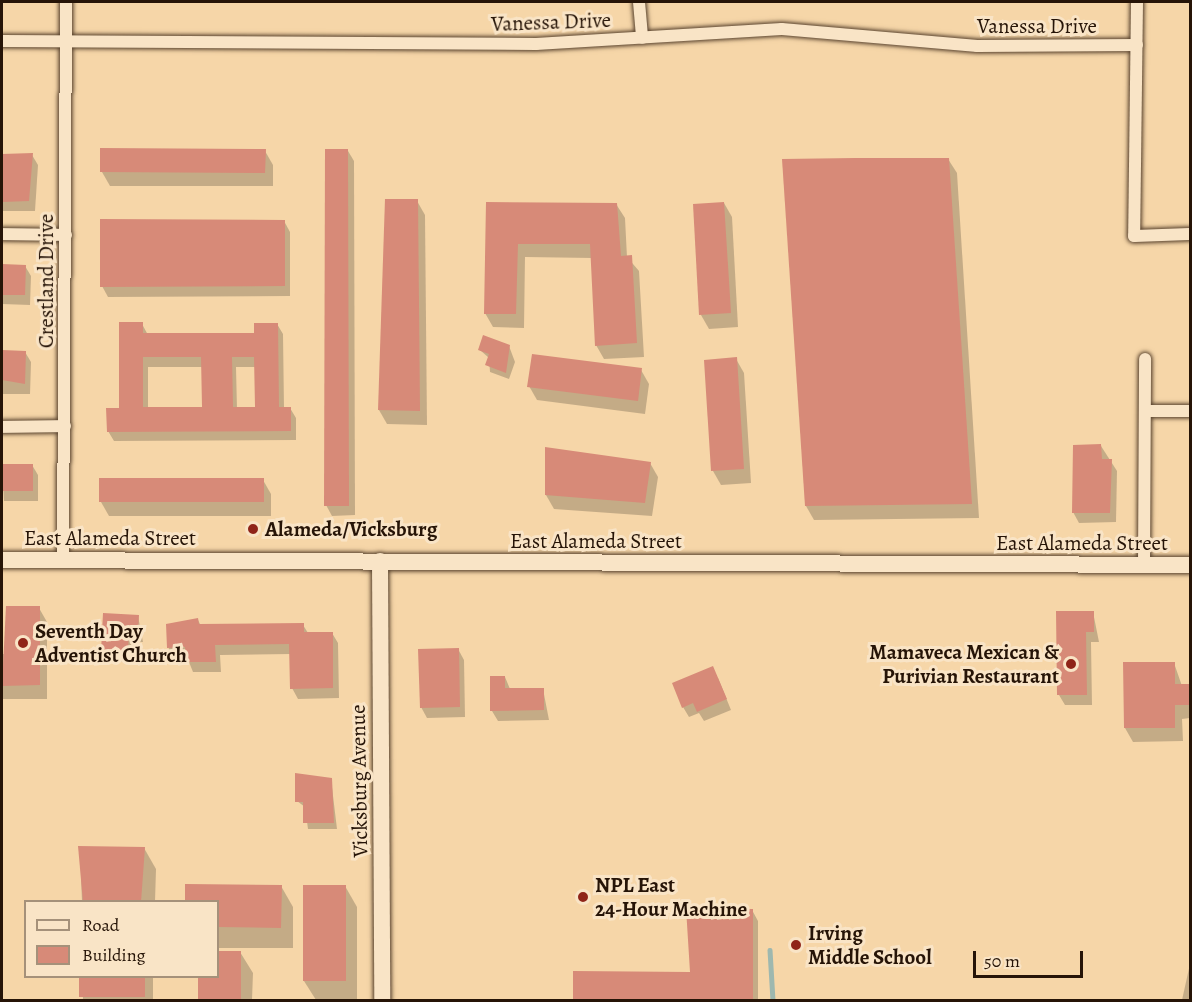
<!DOCTYPE html>
<style>
body{margin:0}
#map{position:relative;width:1192px;height:1002px;overflow:hidden;background:#f6d6a8;font-family:Alegreya,serif}
div>[style]{position:absolute}
.shadow>*{inset:0;background:#0003}
.stream>*{height:4.5px;margin:-2.25px;padding:0 2.25px;transform-origin:2.25px;border-radius:2.25px;background:#9eb8af}
.building>*{inset:0;background:#d78a78}
.roads{filter:drop-shadow(0 0 2px #5a442f) drop-shadow(0 0 2px #5a442f)}
.minor>*{height:12px;margin:-6px;padding:0 6px;transform-origin:6px;border-radius:6px;background:#f9e4c6}
.tertiary>*{height:16px;margin:-8px;padding:0 8px;transform-origin:8px;border-radius:8px;background:#f9e4c6}
.dots>*{width:16px;height:16px;translate:-50% -50%;box-sizing:border-box;border:3px solid #f9e4c6;border-radius:50%}
span{translate:-50% -50%;white-space:nowrap;text-align:center;line-height:1.15;-webkit-text-stroke:6px #f9e4c6;paint-order:stroke}
.street-label{font-size:21px;color:#261407}
.poi-label{font-size:21px;color:#261407;font-weight:700}
.left{translate:0 -50%;text-align:left}
.right{translate:-100% -50%;text-align:right}
.frame{position:absolute;inset:0;border:3px solid #261407;pointer-events:none}
.legend{position:absolute;left:24px;top:900px;width:195px;height:78px;box-sizing:border-box;background:#f9e4c6;border:2px solid #a5917a;margin:0;padding:8px 10px;list-style:none;font-size:18px;color:#261407}
.legend li{display:flex;align-items:center;gap:12px;height:30px}
.legend b{width:30px;border:2px solid #a5917a}
.scale{position:absolute;left:973px;top:951px;width:110px;height:27px;box-sizing:border-box;border:3px solid #261407;border-top:0;padding-left:8px;font-size:18px;line-height:21px;white-space:nowrap;color:#261407;-webkit-text-stroke:4px #f9e4c6;paint-order:stroke}
</style>
<div id="map">
<div class="shadow">
<i style="clip-path:polygon(265px 151px,273px 165px,273px 186px,110px 186px,102px 172px)"></i>
<i style="clip-path:polygon(348px 151px,354px 161px,355px 515px,332px 516px,326px 505px)"></i>
<i style="clip-path:polygon(2px 155px,32px 155px,38px 165px,35px 211px,2px 211px)"></i>
<i style="clip-path:polygon(948px 159px,957px 173px,979px 518px,814px 520px,806px 506px)"></i>
<i style="clip-path:polygon(417px 201px,425px 215px,427px 425px,387px 424px,379px 410px)"></i>
<i style="clip-path:polygon(724px 203px,732px 217px,738px 327px,709px 329px,701px 315px)"></i>
<i style="clip-path:polygon(488px 204px,616px 204px,625px 218px,627px 257px,639px 271px,644px 357px,604px 359px,596px 345px,592px 258px,525px 257px,524px 328px,493px 327px,485px 313px)"></i>
<i style="clip-path:polygon(284px 221px,290px 232px,290px 296px,108px 297px,102px 286px)"></i>
<i style="clip-path:polygon(2px 266px,25px 266px,31px 276px,30px 305px,2px 304px)"></i>
<i style="clip-path:polygon(evenodd,142px 324px,148px 335px,255px 335px,277px 324px,283px 334px,284px 408px,290px 408px,296px 418px,296px 440px,114px 441px,108px 431px,121px 409px,142px 324px,148px 367px,203px 367px,204px 409px,148px 409px,148px 367px,142px 324px,236px 367px,256px 367px,256px 409px,237px 409px,236px 367px)"></i>
<i style="clip-path:polygon(509px 346px,515px 362px,509px 379px,490px 372px,489px 358px,480px 350px)"></i>
<i style="clip-path:polygon(25px 352px,31px 362px,30px 394px,2px 394px,2px 353px)"></i>
<i style="clip-path:polygon(736px 359px,744px 373px,751px 483px,721px 485px,713px 471px)"></i>
<i style="clip-path:polygon(641px 370px,649px 384px,645px 414px,537px 400px,529px 386px)"></i>
<i style="clip-path:polygon(1101px 446px,1117px 471px,1116px 522px,1079px 523px,1073px 512px)"></i>
<i style="clip-path:polygon(650px 463px,658px 477px,652px 516px,554px 509px,546px 495px)"></i>
<i style="clip-path:polygon(2px 465px,32px 465px,38px 475px,38px 501px,4px 501px)"></i>
<i style="clip-path:polygon(263px 480px,271px 494px,271px 516px,109px 516px,101px 502px)"></i>
<i style="clip-path:polygon(39px 608px,47px 622px,47px 699px,2px 699px,2px 654px,8px 654px)"></i>
<i style="clip-path:polygon(1093px 612px,1099px 642px,1091px 642px,1092px 705px,1065px 705px,1059px 695px)"></i>
<i style="clip-path:polygon(138px 616px,143px 642px,134px 642px,133px 662px,109px 661px,103px 651px)"></i>
<i style="clip-path:polygon(198px 620px,201px 626px,303px 625px,308px 633px,332px 633px,338px 643px,339px 698px,298px 699px,292px 688px,291px 654px,220px 655px,221px 672px,193px 672px,187px 657px,174px 658px,168px 647px)"></i>
<i style="clip-path:polygon(458px 649px,464px 660px,465px 717px,427px 718px,421px 707px)"></i>
<i style="clip-path:polygon(1174px 663px,1182px 686px,1190px 686px,1190px 718px,1182px 719px,1183px 741px,1133px 742px,1125px 728px)"></i>
<i style="clip-path:polygon(505px 677px,510px 689px,543px 689px,549px 720px,498px 721px,492px 711px)"></i>
<i style="clip-path:polygon(718px 678px,731px 710px,704px 721px,699px 713px,689px 717px,683px 707px)"></i>
<i style="clip-path:polygon(296px 774px,331px 779px,337px 829px,308px 829px,305px 807px,297px 801px)"></i>
<i style="clip-path:polygon(80px 848px,144px 848px,156px 869px,155px 902px,82px 902px)"></i>
<i style="clip-path:polygon(281px 886px,293px 907px,293px 948px,218px 948px,218px 902px)"></i>
<i style="clip-path:polygon(345px 886px,357px 907px,357px 1000px,316px 1000px,304px 981px)"></i>
<i style="clip-path:polygon(752px 910px,758px 921px,758px 1000px,574px 1000px,574px 973px,691px 973px)"></i>
<i style="clip-path:polygon(218px 952px,240px 952px,253px 973px,252px 1000px,200px 1000px,200px 976px,218px 976px)"></i>
<i style="clip-path:polygon(1190px 964px,1190px 1000px,1182px 1000px)"></i>
<i style="clip-path:polygon(82px 976px,153px 976px,153px 1000px,83px 1000px)"></i>
</div>
<div class="stream">
<i style="left:770px;top:950px;width:50px;rotate:86.6deg"></i>
</div>
<div class="building">
<i style="clip-path:polygon(100px 148px,266px 149px,265px 173px,100px 172px)"></i>
<i style="clip-path:polygon(325px 149px,348px 149px,349px 506px,324px 506px)"></i>
<i style="clip-path:polygon(33px 153px,29px 201px,2px 202px,2px 154px)"></i>
<i style="clip-path:polygon(855px 158px,949px 158px,972px 504px,805px 506px,782px 159px)"></i>
<i style="clip-path:polygon(385px 199px,418px 199px,420px 411px,378px 410px)"></i>
<i style="clip-path:polygon(486px 202px,617px 203px,621px 256px,632px 255px,637px 343px,595px 346px,590px 244px,518px 244px,516px 314px,484px 314px)"></i>
<i style="clip-path:polygon(724px 202px,731px 313px,699px 315px,693px 204px)"></i>
<i style="clip-path:polygon(100px 219px,285px 220px,285px 286px,100px 287px)"></i>
<i style="clip-path:polygon(2px 264px,26px 265px,25px 295px,2px 295px)"></i>
<i style="clip-path:polygon(evenodd,119px 322px,143px 322px,143px 333px,254px 333px,254px 323px,278px 323px,279px 407px,291px 407px,291px 431px,107px 432px,106px 408px,119px 408px,119px 322px,143px 357px,201px 357px,202px 407px,143px 407px,143px 357px,119px 322px,232px 357px,254px 357px,255px 407px,233px 407px,232px 357px)"></i>
<i style="clip-path:polygon(483px 335px,510px 345px,506px 373px,485px 365px,489px 354px,478px 350px)"></i>
<i style="clip-path:polygon(2px 350px,26px 351px,25px 384px,2px 380px)"></i>
<i style="clip-path:polygon(532px 354px,642px 368px,638px 401px,527px 387px)"></i>
<i style="clip-path:polygon(737px 357px,744px 469px,711px 471px,704px 360px)"></i>
<i style="clip-path:polygon(1101px 444px,1102px 459px,1112px 459px,1110px 513px,1072px 513px,1073px 445px)"></i>
<i style="clip-path:polygon(545px 447px,651px 462px,645px 503px,545px 495px)"></i>
<i style="clip-path:polygon(2px 464px,33px 464px,33px 491px,2px 491px)"></i>
<i style="clip-path:polygon(99px 478px,264px 478px,264px 502px,99px 502px)"></i>
<i style="clip-path:polygon(6px 606px,40px 606px,40px 685px,2px 686px)"></i>
<i style="clip-path:polygon(1056px 611px,1094px 611px,1094px 632px,1086px 632px,1087px 695px,1057px 695px)"></i>
<i style="clip-path:polygon(103px 613px,139px 615px,138px 632px,129px 632px,128px 652px,101px 651px)"></i>
<i style="clip-path:polygon(198px 618px,199px 624px,304px 623px,304px 632px,333px 632px,333px 688px,290px 689px,289px 644px,215px 645px,216px 662px,185px 662px,185px 647px,167px 648px,166px 624px)"></i>
<i style="clip-path:polygon(459px 648px,460px 707px,420px 708px,418px 649px)"></i>
<i style="clip-path:polygon(1123px 662px,1175px 662px,1175px 684px,1191px 684px,1191px 705px,1175px 705px,1175px 728px,1124px 728px)"></i>
<i style="clip-path:polygon(713px 666px,727px 699px,697px 712px,693px 703px,682px 708px,672px 683px)"></i>
<i style="clip-path:polygon(490px 676px,505px 676px,505px 688px,544px 688px,544px 710px,490px 711px)"></i>
<i style="clip-path:polygon(295px 773px,332px 778px,334px 823px,303px 823px,303px 802px,295px 802px)"></i>
<i style="clip-path:polygon(78px 846px,145px 847px,141px 902px,83px 902px)"></i>
<i style="clip-path:polygon(185px 884px,282px 885px,281px 928px,218px 927px,218px 902px,185px 902px)"></i>
<i style="clip-path:polygon(303px 885px,346px 885px,346px 981px,303px 981px)"></i>
<i style="clip-path:polygon(686px 908px,753px 909px,753px 1000px,573px 1000px,573px 971px,690px 972px)"></i>
<i style="clip-path:polygon(218px 951px,241px 951px,241px 1000px,198px 1000px,198px 978px,218px 976px)"></i>
<i style="clip-path:polygon(79px 976px,145px 976px,145px 997px,79px 997px)"></i>
</div>
<div class="roads">
<div class="minor">
<i style="left:639px;top:2px;width:36px;rotate:85deg"></i>
<i style="left:1137px;top:2px;width:234px;rotate:90.7deg"></i>
<i style="left:1134px;top:236px;width:56px;rotate:-2deg"></i>
<i style="left:2px;top:41px;width:534px;rotate:0.32deg"></i>
<i style="left:536px;top:44px;width:246px;rotate:-3.5deg"></i>
<i style="left:782px;top:29px;width:196px;rotate:5deg"></i>
<i style="left:977px;top:46px;width:160px;rotate:-0.4deg"></i>
<i style="left:2px;top:234px;width:64px;rotate:0.9deg"></i>
<i style="left:1149px;top:411px;width:41px"></i>
<i style="left:2px;top:427px;width:63px;rotate:-0.9deg"></i>
<i style="left:63px;top:560px;width:558px;rotate:-89.69deg"></i>
<i style="left:1144px;top:565px;width:206px;rotate:-89.7deg"></i>
</div>
<div class="tertiary">
<i style="left:2px;top:560px;width:1188px;rotate:0.24deg"></i>
<i style="left:380px;top:561px;width:439px;rotate:89.7deg"></i>
</div>
</div>
<div class="dots">
<i style="left:253px;top:529px;background:#8f2418"></i>
<i style="left:23px;top:643px;background:#8f2418"></i>
<i style="left:1071px;top:664px;background:#8f2418"></i>
<i style="left:583px;top:897px;background:#8f2418"></i>
<i style="left:796px;top:945px;background:#8f2418"></i>
</div>
<div class="street-label">
<span style="left:551px;top:22px;rotate:-2deg">Vanessa Drive</span>
<span style="left:1037px;top:26px">Vanessa Drive</span>
<span style="left:46px;top:281px;rotate:-90deg">Crestland Drive</span>
<span style="left:110px;top:538px">East Alameda Street</span>
<span style="left:596px;top:541px">East Alameda Street</span>
<span style="left:1082px;top:543px">East Alameda Street</span>
<span style="left:359px;top:781px;rotate:-91deg">Vicksburg Avenue</span>
</div>
<div class="poi-label">
<span class="left" style="left:265px;top:529px">Alameda/Vicksburg</span>
<span class="left" style="left:35px;top:643px">Seventh Day<br>Adventist Church</span>
<span class="right" style="left:1059px;top:664px">Mamaveca Mexican &amp;<br>Purivian Restaurant</span>
<span class="left" style="left:595px;top:897px">NPL East<br>24-Hour Machine</span>
<span class="left" style="left:808px;top:945px">Irving<br>Middle School</span>
</div>
<div class="frame"></div>
<ul class="legend">
<li><b style="height:8px;background:#f9e4c6"></b>Road</li>
<li><b style="height:16px;background:#d78a78"></b>Building</li>
</ul>
<div class="scale">50 m</div>
</div>
